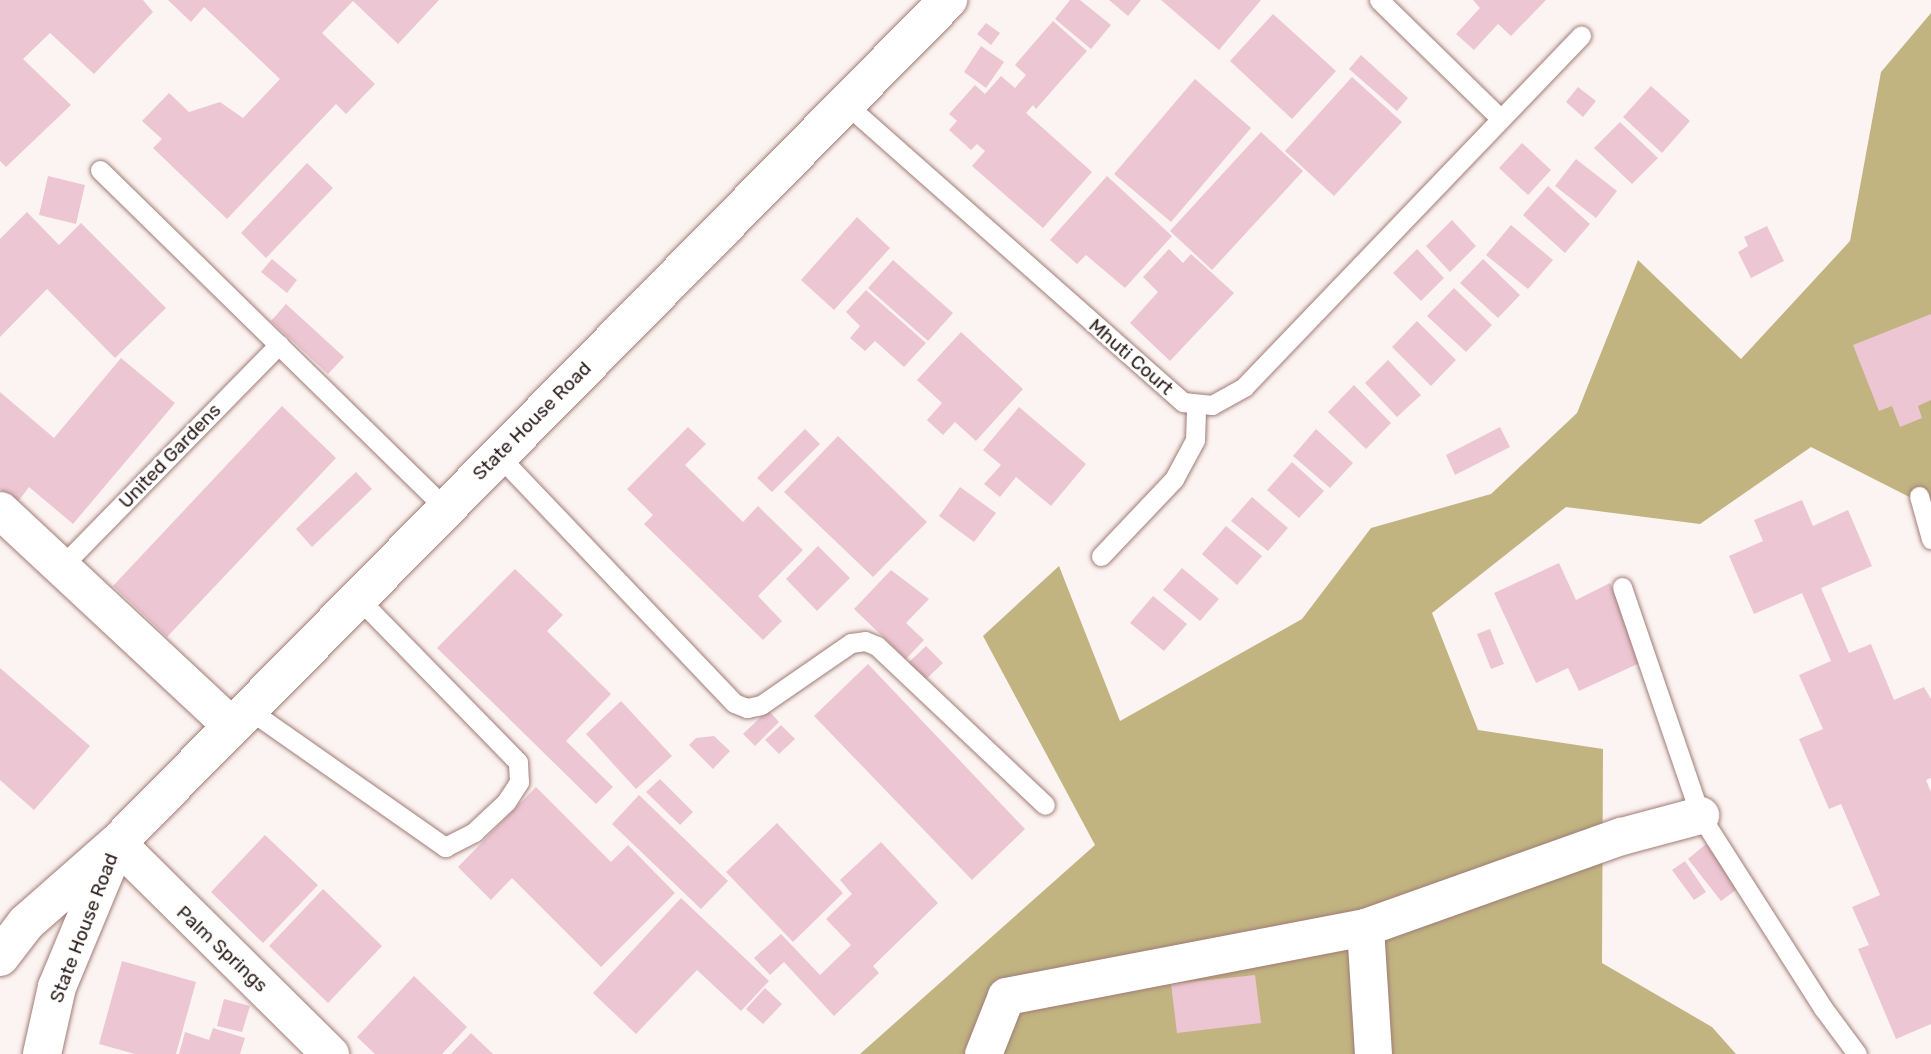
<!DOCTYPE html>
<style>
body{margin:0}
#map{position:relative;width:1931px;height:1054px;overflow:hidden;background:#fcf4f2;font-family:Rubik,sans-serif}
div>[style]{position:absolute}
.forest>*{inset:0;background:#c1b481}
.building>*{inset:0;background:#ecc6d3}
.roads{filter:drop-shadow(0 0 2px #a07c76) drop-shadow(0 0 2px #a07c76)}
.service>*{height:19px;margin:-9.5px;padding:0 9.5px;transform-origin:9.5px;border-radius:9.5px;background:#fff}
.minor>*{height:37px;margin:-18.5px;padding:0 18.5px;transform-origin:18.5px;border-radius:18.5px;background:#fff}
.secondary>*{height:38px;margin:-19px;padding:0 19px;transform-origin:19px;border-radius:19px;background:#fff}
span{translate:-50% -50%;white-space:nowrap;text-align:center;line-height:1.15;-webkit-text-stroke:5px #fff;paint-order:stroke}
.street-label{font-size:19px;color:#291b18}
</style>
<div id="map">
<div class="forest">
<i style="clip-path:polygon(1931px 13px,1931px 508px,1811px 447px,1700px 524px,1566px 507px,1432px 613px,1478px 730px,1603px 749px,1602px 963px,1712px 1027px,1736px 1054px,860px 1054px,1095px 845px,983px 636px,1059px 566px,1120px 721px,1302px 619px,1371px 528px,1491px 494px,1577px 413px,1638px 260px,1741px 359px,1850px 241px,1881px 72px)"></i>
</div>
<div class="building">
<i style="clip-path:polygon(0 0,143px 0,153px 12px,94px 74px,50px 33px,23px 59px,71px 105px,6px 167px,0 161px)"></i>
<i style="clip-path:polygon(168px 0,439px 0,398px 44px,353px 1px,322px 33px,375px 84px,346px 114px,336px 104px,227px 219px,153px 148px,162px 139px,142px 121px,169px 93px,189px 112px,220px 102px,243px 118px,280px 79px,204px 7px,191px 22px)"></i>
<i style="clip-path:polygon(1070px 0,1080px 0,1111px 25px,1091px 49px,1055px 19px)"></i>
<i style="clip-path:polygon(1109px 0,1141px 0,1128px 16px)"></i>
<i style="clip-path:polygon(1161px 0,1261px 0,1219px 50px)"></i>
<i style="clip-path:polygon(1473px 0,1546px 0,1511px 36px,1498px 24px,1474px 50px,1456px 34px,1480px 8px)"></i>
<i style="clip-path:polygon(1273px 14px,1336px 71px,1292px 119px,1230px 61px)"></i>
<i style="clip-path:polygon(1053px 21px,1087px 51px,1036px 109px,1033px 105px,1026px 113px,1092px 172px,1043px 228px,972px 166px,985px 151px,977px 144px,971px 150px,949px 130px,957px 121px,949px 114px,975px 85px,985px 94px,1001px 76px,1015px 88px,1026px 75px,1015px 65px)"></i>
<i style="clip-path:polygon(986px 23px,1000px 33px,991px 45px,977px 34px)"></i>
<i style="clip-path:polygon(981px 46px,1004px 62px,986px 88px,964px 72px)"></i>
<i style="clip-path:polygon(1361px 55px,1408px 98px,1397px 111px,1349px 69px)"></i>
<i style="clip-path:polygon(1352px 77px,1402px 122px,1334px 196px,1285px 151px)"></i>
<i style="clip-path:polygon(1195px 79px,1251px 128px,1171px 222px,1114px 174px)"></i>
<i style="clip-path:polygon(1651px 86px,1690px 121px,1662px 153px,1623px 117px)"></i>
<i style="clip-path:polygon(1578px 87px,1596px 101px,1583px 117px,1566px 102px)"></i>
<i style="clip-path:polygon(1620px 122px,1658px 158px,1632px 184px,1594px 148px)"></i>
<i style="clip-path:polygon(1261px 132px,1303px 171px,1212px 270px,1170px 231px)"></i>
<i style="clip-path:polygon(1522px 143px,1551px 170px,1528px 195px,1499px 168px)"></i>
<i style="clip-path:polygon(1576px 159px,1617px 191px,1596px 218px,1555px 186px)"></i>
<i style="clip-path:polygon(307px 163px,333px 188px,266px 258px,241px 233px)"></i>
<i style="clip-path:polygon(48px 176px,85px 185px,76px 224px,39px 215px)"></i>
<i style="clip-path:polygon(1107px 176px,1172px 236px,1125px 288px,1086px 255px,1077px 264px,1050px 240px)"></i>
<i style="clip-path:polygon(1548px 186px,1590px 224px,1565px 253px,1523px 215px)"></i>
<i style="clip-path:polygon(27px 212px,59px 245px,81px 223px,166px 308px,115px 358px,47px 289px,0 337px,0 239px)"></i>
<i style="clip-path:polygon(857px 217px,890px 248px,834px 310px,801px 280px)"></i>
<i style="clip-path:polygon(1452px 220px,1476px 246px,1450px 272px,1426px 246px)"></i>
<i style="clip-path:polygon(1511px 225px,1553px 260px,1528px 289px,1486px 255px)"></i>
<i style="clip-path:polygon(1767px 226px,1784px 261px,1751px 278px,1738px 252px,1748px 246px,1744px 237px)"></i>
<i style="clip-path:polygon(1169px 249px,1183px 263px,1191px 254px,1234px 293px,1170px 361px,1130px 323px,1158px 292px,1143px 277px)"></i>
<i style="clip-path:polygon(1417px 249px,1444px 278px,1421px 301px,1393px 273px)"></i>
<i style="clip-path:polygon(272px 259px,297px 280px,287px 293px,261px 272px)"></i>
<i style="clip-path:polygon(1483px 259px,1520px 295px,1498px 318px,1460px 283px)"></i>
<i style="clip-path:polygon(893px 260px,953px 313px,928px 341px,868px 288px)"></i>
<i style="clip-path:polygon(1454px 288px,1492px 325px,1466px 352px,1427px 316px)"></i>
<i style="clip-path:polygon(866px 290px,926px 343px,904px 367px,875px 341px,865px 351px,850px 338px,860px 326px,846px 312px)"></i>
<i style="clip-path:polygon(286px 304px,344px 357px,328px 374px,271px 321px)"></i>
<i style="clip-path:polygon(1931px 314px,1931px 400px,1918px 406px,1922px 418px,1900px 427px,1892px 406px,1879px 411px,1853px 345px)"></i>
<i style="clip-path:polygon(1417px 321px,1456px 360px,1431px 386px,1392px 347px)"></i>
<i style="clip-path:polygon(961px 332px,1023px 389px,976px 441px,955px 422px,943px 435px,927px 420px,942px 403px,917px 380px)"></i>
<i style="clip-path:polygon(121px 358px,175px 403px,73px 524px,29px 487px,17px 503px,0 489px,0 392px,54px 438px)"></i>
<i style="clip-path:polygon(1388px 360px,1421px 395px,1397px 417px,1365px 383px)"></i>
<i style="clip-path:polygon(1354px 385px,1391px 423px,1366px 449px,1328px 412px)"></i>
<i style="clip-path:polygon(282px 406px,336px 458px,167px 637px,113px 586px)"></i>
<i style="clip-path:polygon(1019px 407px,1086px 464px,1051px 506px,1016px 477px,1000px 497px,984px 484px,1001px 465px,983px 450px)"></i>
<i style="clip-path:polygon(688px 427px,706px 444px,685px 465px,743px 522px,758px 506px,803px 550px,758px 596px,782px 621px,763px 640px,644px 524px,653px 515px,627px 489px)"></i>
<i style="clip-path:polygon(1500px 427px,1510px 447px,1455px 475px,1446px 455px)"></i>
<i style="clip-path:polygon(805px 429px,820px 444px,772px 492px,757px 478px)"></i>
<i style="clip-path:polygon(1316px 429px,1353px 463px,1330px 488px,1293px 456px)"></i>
<i style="clip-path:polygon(838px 436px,927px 522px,873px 577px,784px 492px)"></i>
<i style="clip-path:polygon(1292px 462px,1324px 491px,1299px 518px,1267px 490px)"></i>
<i style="clip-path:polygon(356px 472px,372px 489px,312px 547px,296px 529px)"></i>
<i style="clip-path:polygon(960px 487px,996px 513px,974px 542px,939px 516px)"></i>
<i style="clip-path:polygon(1252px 497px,1288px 528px,1268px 551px,1231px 521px)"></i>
<i style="clip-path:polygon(1802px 500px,1813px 526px,1848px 510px,1872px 566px,1821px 588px,1849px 653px,1871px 644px,1894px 700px,1924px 687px,1931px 699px,1931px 778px,1926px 780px,1931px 792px,1931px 1024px,1896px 1039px,1858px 949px,1869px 945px,1852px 907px,1880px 895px,1841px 804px,1829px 809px,1799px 739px,1823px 729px,1799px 675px,1831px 661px,1802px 593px,1754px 614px,1729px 556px,1763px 541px,1754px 520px)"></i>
<i style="clip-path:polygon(1226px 526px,1262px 556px,1237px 585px,1202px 554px)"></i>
<i style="clip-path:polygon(818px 546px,850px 578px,817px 611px,786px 579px)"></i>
<i style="clip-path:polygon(1559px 563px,1576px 600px,1610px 583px,1646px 660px,1579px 691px,1568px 668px,1536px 683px,1494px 593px)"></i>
<i style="clip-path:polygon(1182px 568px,1219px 599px,1200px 621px,1163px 590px)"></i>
<i style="clip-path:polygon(515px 569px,563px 615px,547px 631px,611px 694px,566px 741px,613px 787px,596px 804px,437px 648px)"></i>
<i style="clip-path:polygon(891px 570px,929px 599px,906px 623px,924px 640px,906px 659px,854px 609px)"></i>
<i style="clip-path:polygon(1153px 596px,1187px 624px,1164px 651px,1130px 623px)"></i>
<i style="clip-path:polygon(1490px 629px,1504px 664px,1491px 669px,1477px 634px)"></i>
<i style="clip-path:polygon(926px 646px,943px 663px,923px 682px,907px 664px)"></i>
<i style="clip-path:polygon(868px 664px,1025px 829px,972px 880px,814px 716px)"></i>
<i style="clip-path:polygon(0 668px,90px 746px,34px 810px,0 780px)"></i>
<i style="clip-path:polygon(621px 701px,672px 756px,636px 789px,586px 734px)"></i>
<i style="clip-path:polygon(768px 710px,779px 722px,755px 746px,743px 734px)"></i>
<i style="clip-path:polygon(781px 725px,795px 739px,779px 754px,765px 740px)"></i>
<i style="clip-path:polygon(714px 736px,730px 751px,713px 769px,689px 745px,696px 738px)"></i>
<i style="clip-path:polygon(660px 779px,693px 812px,680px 825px,646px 792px)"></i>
<i style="clip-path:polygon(536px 787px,611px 862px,628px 845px,675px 893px,601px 967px,512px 878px,491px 900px,458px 867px)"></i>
<i style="clip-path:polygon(639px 795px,728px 881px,701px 909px,612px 824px)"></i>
<i style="clip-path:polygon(777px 823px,843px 893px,793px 942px,726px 872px)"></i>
<i style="clip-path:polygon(265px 835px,318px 885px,263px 943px,211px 892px)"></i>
<i style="clip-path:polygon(881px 842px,938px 903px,873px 966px,879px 973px,834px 1016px,784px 962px,770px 975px,754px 958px,781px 934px,820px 975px,851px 945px,826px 919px,852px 894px,840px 880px)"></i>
<i style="clip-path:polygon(1706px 844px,1740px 887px,1721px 901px,1688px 859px)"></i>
<i style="clip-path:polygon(1685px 861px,1706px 892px,1694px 900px,1672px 870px)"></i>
<i style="clip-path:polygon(323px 889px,382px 946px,328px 1003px,269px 946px)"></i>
<i style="clip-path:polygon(681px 898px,769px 981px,741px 1011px,697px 970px,636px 1034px,593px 993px)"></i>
<i style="clip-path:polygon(122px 961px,196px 982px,176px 1054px,135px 1054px,99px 1044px)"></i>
<i style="clip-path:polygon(1255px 975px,1261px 1023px,1177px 1033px,1171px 984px)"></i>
<i style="clip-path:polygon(414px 976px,467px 1027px,442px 1054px,375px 1054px,357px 1037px)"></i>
<i style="clip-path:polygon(765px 988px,782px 1004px,763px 1024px,746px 1009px)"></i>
<i style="clip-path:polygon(224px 999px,250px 1006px,242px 1032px,217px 1026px)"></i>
<i style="clip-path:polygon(213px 1028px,245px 1038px,240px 1054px,179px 1054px,185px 1032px,209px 1040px)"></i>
<i style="clip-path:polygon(471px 1033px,493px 1054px,451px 1054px)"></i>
</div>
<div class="roads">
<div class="service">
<i style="left:1379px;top:0;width:168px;rotate:44.3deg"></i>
<i style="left:846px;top:104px;width:450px;rotate:41.5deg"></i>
<i style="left:1183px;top:402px;width:29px;rotate:6deg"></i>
<i style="left:1212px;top:405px;width:37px;rotate:-29deg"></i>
<i style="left:1244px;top:387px;width:487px;rotate:-46.2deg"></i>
<i style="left:100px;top:170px;width:484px;rotate:44.4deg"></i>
<i style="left:498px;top:455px;width:342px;rotate:46.4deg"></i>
<i style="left:734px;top:703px;width:14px;rotate:21deg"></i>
<i style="left:747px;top:708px;width:14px;rotate:-12deg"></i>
<i style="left:761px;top:705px;width:109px;rotate:-34.6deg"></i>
<i style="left:851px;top:643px;width:14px;rotate:-8deg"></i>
<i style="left:865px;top:641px;width:13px;rotate:23deg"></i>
<i style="left:877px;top:646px;width:231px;rotate:43.4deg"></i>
<i style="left:1919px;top:496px;width:45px;rotate:74.4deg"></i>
<i style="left:1101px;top:556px;width:106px;rotate:-46.5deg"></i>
<i style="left:1174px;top:479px;width:44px;rotate:-61.7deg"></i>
<i style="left:1195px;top:440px;width:33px;rotate:-88deg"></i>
<i style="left:60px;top:568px;width:313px;rotate:-45.6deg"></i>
<i style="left:1622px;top:587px;width:241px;rotate:71.1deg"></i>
<i style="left:1700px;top:815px;width:229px;rotate:57.5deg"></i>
<i style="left:1823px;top:1008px;width:57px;rotate:53.5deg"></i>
<i style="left:248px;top:709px;width:241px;rotate:35deg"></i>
<i style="left:445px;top:847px;width:33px;rotate:-27deg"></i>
<i style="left:474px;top:832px;width:44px;rotate:-43.2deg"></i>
<i style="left:506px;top:802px;width:24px;rotate:-57deg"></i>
<i style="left:519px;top:782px;width:20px;rotate:-93deg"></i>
<i style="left:518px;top:762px;width:229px;rotate:-134.3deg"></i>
</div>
<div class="minor">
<i style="left:0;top:510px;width:317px;rotate:43deg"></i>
<i style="left:117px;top:843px;width:300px;rotate:44.7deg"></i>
<i style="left:983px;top:1054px;width:62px;rotate:-68.4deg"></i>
<i style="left:1006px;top:996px;width:366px;rotate:-10.9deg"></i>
<i style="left:1373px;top:1054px;width:127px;rotate:-93.6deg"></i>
<i style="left:1365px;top:927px;width:272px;rotate:-19.6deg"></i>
<i style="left:1621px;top:836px;width:82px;rotate:-14.9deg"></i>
</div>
<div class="secondary">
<i style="left:0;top:957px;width:43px;rotate:-52.6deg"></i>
<i style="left:26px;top:923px;width:121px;rotate:-41.3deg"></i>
<i style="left:117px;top:843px;width:1184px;rotate:-45.41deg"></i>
<i style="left:42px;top:1054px;width:69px;rotate:-77.4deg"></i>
<i style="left:57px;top:987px;width:143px;rotate:-67.4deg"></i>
</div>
</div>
<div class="street-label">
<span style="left:1131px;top:357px;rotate:41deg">Mhuti Court</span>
<span style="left:532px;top:421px;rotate:-45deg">State House Road</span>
<span style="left:170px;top:456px;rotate:-46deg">United Gardens</span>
<span style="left:84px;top:928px;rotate:-69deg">State House Road</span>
<span style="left:222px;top:949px;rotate:43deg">Palm Springs</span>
</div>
</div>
